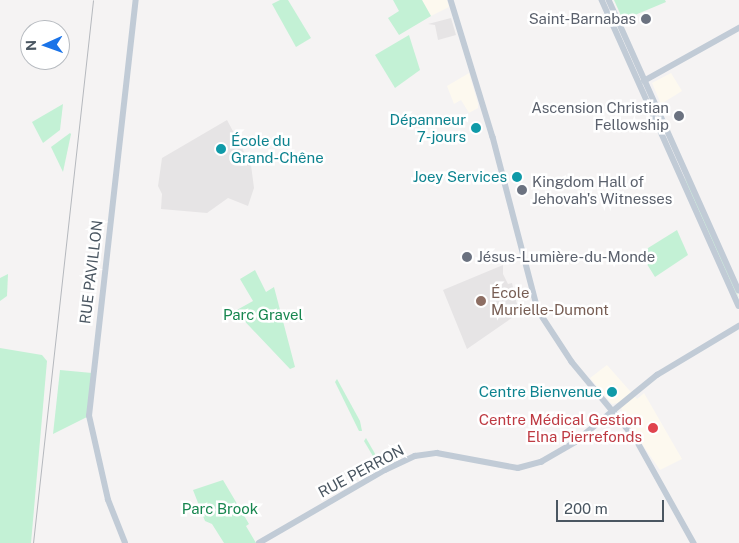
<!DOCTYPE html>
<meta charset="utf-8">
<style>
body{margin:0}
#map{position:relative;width:739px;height:543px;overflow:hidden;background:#f5f3f3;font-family:"Public Sans",sans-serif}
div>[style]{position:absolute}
.commercial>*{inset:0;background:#fdf9ef}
.education>*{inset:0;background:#e6e4e5}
.green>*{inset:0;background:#c3f1d5}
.secondary>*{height:5.5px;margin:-2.75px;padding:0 2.75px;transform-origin:2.75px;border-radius:2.75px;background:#c1cbd6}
.tram>*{height:1px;margin:-0.5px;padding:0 0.5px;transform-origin:0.5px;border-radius:0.5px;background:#b5b8bd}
.dots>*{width:14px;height:14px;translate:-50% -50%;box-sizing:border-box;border:2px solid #fff;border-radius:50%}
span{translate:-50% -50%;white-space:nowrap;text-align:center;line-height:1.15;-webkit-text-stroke:5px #fff;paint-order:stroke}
.worship-label{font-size:15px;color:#5b616d}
.right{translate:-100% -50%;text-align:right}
.left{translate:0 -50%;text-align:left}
.culture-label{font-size:15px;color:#0d838f}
.street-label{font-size:15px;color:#4a5661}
.education-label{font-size:15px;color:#785e54}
.park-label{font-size:15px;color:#17864f}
.health-label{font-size:15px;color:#be3a42}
.north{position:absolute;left:20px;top:20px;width:50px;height:50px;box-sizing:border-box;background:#fff;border:1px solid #b7bbc0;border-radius:50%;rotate:268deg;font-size:14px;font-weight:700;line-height:20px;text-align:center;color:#4a5661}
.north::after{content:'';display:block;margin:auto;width:18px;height:22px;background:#1a73e8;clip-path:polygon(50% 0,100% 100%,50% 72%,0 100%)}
.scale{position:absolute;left:556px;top:500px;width:108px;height:22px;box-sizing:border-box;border:2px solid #4a5661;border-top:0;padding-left:6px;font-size:15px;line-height:18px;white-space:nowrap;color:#4a5661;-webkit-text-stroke:4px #fff;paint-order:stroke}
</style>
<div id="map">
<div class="commercial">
<i style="clip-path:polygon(422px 0,447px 0,449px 7px,431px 16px)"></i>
<i style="clip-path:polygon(469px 73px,478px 104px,478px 108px,469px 113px,461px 100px,454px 104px,447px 86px)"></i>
<i style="clip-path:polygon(671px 73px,682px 91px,661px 104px,652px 83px)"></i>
<i style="clip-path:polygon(607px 365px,637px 399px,644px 393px,682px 459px,660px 470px,621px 414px,622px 409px,617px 403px,612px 404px,590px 378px)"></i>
</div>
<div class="education">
<i style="clip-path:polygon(451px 18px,456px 35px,438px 40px,435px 25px,428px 24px)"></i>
<i style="clip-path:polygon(227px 120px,251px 165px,254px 188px,248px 206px,228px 198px,207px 213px,161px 209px,162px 194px,158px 186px,162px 158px)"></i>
<i style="clip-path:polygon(503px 265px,503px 274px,508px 284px,512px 283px,519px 313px,467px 349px,443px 290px)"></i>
</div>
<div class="green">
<i style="clip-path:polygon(280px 0,288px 0,311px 38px,296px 47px,272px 4px)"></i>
<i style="clip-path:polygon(393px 0,422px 0,431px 16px,399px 35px,388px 18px,399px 11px)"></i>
<i style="clip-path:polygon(614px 0,665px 0,666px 2px,623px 20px)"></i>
<i style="clip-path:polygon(409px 35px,420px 70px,395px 88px,375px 55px)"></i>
<i style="clip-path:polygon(63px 104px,60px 130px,43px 143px,32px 122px)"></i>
<i style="clip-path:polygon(70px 133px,71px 134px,63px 172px,51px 147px)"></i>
<i style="clip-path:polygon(684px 177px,691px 188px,739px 298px,735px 291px)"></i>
<i style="clip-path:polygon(677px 230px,688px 255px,655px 277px,640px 253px)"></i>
<i style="clip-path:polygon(255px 270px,266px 292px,274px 287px,295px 367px,290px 369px,235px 311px,253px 301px,240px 279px)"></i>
<i style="clip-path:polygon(8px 274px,7px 296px,0 301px,0 278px)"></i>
<i style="clip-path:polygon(0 348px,42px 355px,47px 361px,31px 543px,0 543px)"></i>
<i style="clip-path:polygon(60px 370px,92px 373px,89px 416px,53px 434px)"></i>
<i style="clip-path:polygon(337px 379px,360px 421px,362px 431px,359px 431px,335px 382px)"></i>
<i style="clip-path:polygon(366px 438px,382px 466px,380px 468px,364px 441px)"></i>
<i style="clip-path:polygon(223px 480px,249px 524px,246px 526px,256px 543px,224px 543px,212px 524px,205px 521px,193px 490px)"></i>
</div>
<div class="secondary">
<i style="left:451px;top:0;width:143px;rotate:73deg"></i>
<i style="left:493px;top:137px;width:179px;rotate:75.4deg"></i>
<i style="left:538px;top:310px;width:62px;rotate:56.8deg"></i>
<i style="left:572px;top:362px;width:100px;rotate:50.3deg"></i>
<i style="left:636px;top:439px;width:119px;rotate:60.9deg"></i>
<i style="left:602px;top:0;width:335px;rotate:65.9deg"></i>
<i style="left:609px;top:0;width:318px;rotate:65.9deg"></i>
<i style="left:644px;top:81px;width:109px;rotate:-29.2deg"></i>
<i style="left:125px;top:543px;width:46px;rotate:-111.6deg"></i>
<i style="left:108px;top:500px;width:86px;rotate:-102.7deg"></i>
<i style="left:89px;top:416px;width:419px;rotate:-83.6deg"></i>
<i style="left:259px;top:543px;width:146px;rotate:-30.1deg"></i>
<i style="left:385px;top:470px;width:33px;rotate:-25deg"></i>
<i style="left:415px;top:456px;width:22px;rotate:-8deg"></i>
<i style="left:437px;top:453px;width:82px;rotate:10.5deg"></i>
<i style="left:518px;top:468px;width:24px;rotate:-15deg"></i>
<i style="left:541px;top:462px;width:39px;rotate:-30deg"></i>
<i style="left:575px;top:442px;width:106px;rotate:-39.3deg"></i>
<i style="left:657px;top:375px;width:96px;rotate:-30.9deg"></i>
</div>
<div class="tram">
<i style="left:33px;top:543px;width:546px;rotate:-83.69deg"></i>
</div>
<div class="dots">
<i style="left:646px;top:19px;background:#6b7280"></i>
<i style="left:679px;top:116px;background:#6b7280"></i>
<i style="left:476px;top:128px;background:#0f9aa8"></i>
<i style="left:221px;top:149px;background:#0f9aa8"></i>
<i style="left:517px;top:177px;background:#0f9aa8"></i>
<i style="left:522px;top:190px;background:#6b7280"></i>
<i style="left:467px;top:257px;background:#6b7280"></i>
<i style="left:481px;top:301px;background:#8d6e63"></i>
<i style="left:612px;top:392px;background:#0f9aa8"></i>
<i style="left:653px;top:428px;background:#e0444e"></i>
</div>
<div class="worship-label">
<span class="right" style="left:636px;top:19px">Saint-Barnabas</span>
<span class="right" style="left:669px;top:116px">Ascension Christian<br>Fellowship</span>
<span class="left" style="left:532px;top:190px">Kingdom Hall of<br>Jehovah's Witnesses</span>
<span class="left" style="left:477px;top:257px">Jésus-Lumière-du-Monde</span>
</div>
<div class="culture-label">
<span class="right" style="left:466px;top:128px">Dépanneur<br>7-jours</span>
<span class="left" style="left:231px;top:149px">École du<br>Grand-Chêne</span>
<span class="right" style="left:507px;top:177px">Joey Services</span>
<span class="right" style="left:602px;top:392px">Centre Bienvenue</span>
</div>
<div class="street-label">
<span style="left:91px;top:272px;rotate:-83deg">RUE PAVILLON</span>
<span style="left:361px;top:471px;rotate:-28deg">RUE PERRON</span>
</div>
<div class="education-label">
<span class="left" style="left:491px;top:301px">École<br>Murielle-Dumont</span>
</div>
<div class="park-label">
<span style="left:263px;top:315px">Parc Gravel</span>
<span style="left:220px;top:509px">Parc Brook</span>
</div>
<div class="health-label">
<span class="right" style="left:642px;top:428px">Centre Médical Gestion<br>Elna Pierrefonds</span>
</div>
<div class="north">N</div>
<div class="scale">200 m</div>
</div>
